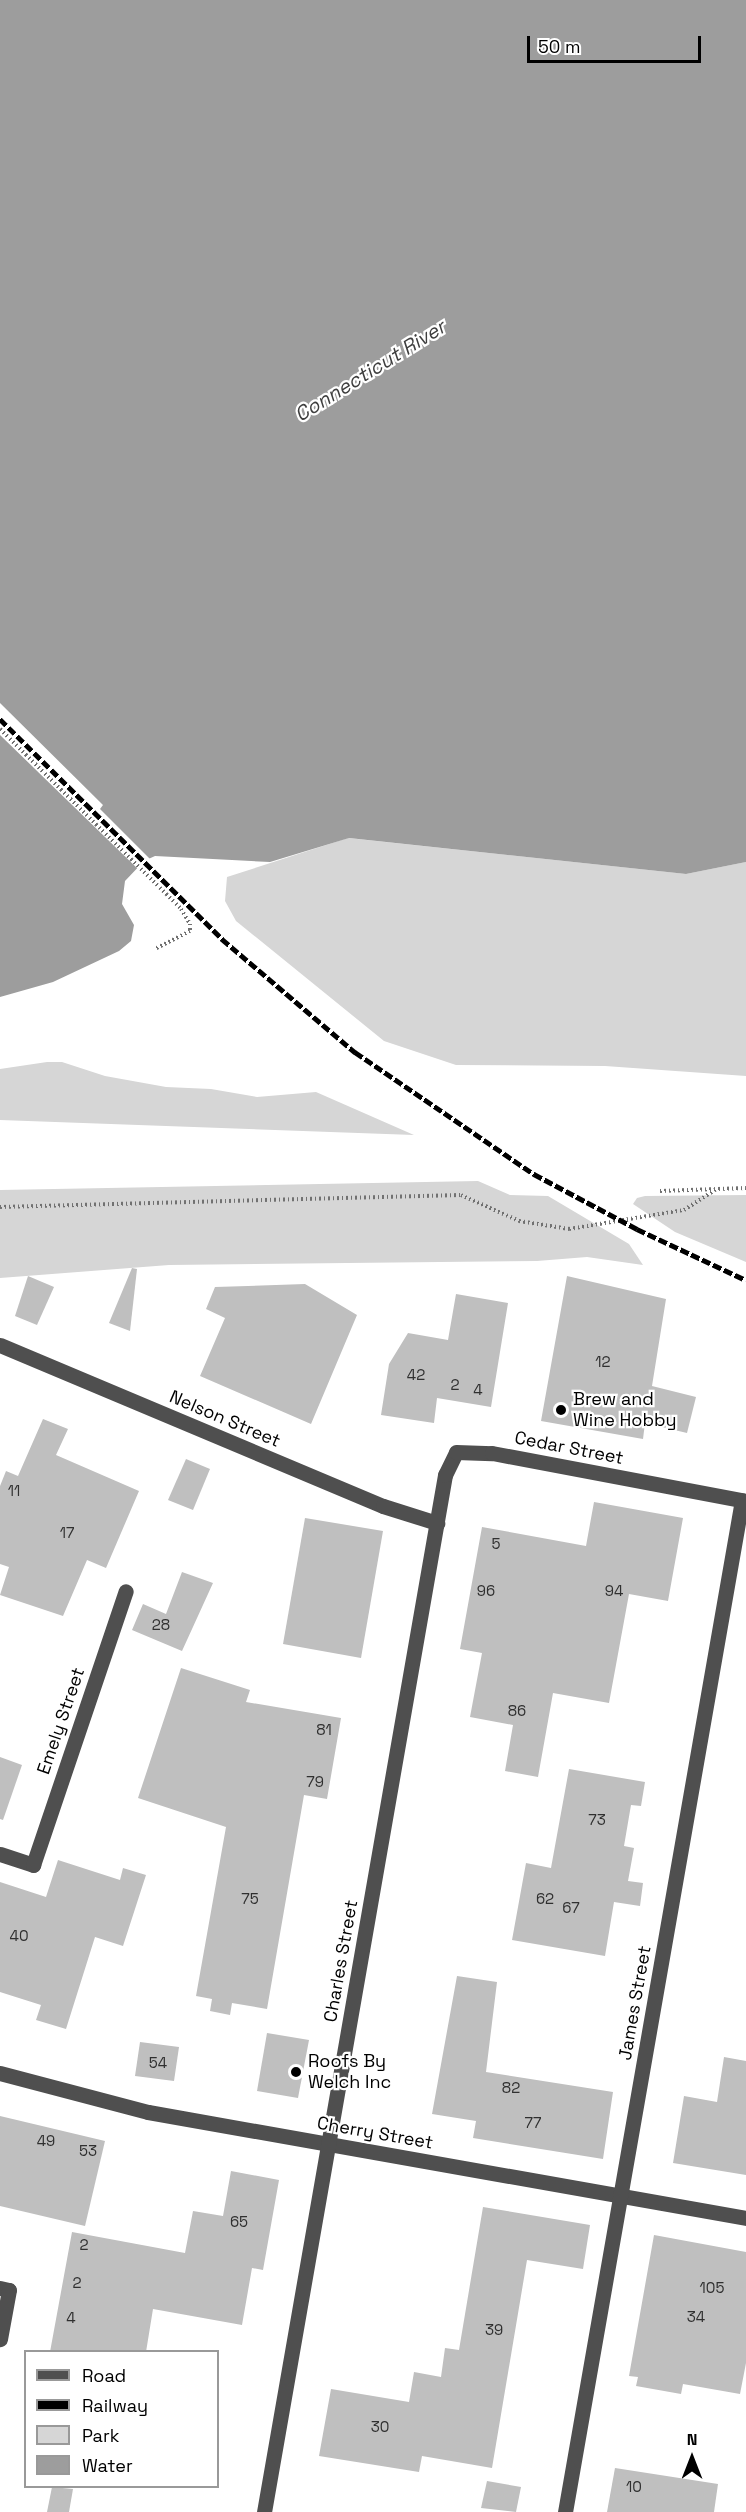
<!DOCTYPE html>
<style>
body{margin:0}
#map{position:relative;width:746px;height:2512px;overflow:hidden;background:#fff;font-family:"Space Grotesk",sans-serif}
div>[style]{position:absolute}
.green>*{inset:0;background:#d6d6d6}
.water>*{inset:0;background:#9d9d9d}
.pier>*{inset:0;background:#fff}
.building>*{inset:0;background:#bfbfbf}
.path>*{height:4px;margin-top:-2px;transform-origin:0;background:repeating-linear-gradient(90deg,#717171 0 1.5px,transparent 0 4.5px)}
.minor>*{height:15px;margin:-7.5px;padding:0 7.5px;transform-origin:7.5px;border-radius:7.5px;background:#4f4f4f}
.rail>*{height:4.5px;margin-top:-2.25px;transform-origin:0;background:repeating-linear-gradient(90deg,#000 0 9px,transparent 0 12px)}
.dots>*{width:16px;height:16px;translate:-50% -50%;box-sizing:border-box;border:3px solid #fff;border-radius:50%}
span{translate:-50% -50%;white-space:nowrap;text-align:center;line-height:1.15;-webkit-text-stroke:4.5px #fff;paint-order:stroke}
.number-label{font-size:15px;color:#303030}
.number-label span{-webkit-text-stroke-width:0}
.poi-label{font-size:18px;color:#000}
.left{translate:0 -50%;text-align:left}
.street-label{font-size:18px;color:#000}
.water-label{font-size:20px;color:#3e3e3e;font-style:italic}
.legend{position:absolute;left:24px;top:2350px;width:195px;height:138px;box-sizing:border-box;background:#fff;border:2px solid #999;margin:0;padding:8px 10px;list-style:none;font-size:18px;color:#000}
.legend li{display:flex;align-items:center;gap:12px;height:30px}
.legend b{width:30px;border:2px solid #999}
.north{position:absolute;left:662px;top:2428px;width:60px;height:60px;-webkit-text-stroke:4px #fff;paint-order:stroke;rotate:0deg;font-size:16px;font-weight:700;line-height:24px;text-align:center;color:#000}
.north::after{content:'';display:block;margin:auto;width:21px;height:27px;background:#000;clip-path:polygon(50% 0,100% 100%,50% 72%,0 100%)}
.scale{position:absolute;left:527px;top:36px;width:174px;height:27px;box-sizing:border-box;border:3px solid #000;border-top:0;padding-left:8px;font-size:18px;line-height:21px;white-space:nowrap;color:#000;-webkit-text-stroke:4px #fff;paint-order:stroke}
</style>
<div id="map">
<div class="green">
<i style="clip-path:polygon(348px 838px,686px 874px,746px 862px,746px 1076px,605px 1066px,456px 1065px,384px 1041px,236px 921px,225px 901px,227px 877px)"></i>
<i style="clip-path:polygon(47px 1062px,62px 1062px,105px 1076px,166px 1087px,211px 1089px,257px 1097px,316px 1092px,414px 1135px,0 1120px,0 1069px)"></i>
<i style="clip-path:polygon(478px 1181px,510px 1195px,548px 1196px,629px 1244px,643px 1265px,587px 1257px,537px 1261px,169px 1265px,0 1278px,0 1190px)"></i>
<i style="clip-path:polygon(746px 1195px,746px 1262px,675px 1232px,633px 1204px,637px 1198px,645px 1196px)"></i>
</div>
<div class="water">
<i style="clip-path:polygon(0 0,746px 0,746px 862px,686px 874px,349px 838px,270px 862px,155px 856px,144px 861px,125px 881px,122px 904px,134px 925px,131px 941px,119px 951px,53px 982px,0 997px)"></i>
</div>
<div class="pier">
<i style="clip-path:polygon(0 703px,103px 805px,100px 809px,152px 861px,139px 870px,0 735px)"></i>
</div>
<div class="building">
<i style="clip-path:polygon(132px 1268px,137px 1269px,130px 1331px,109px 1323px)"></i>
<i style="clip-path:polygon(28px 1276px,54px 1287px,37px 1325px,15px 1316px)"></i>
<i style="clip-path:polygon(567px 1276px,666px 1299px,652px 1386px,696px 1397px,687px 1433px,645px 1423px,643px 1439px,541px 1421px)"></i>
<i style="clip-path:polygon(305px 1284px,357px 1315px,311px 1424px,200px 1376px,225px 1318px,206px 1309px,215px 1287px)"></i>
<i style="clip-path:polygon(456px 1294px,508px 1303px,491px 1407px,437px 1398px,434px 1423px,381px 1415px,389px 1364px,408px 1333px,448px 1340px)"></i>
<i style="clip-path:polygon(43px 1419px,68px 1429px,56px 1455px,139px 1491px,106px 1568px,87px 1560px,63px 1616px,0 1595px,9px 1567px,0 1564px,0 1486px,6px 1471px,18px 1476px)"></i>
<i style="clip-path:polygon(186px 1459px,210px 1469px,193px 1510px,168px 1500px)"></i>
<i style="clip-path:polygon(594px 1502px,683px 1518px,668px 1601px,629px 1594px,609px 1703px,553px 1693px,538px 1777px,505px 1771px,513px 1725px,470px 1717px,482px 1653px,460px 1649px,482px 1527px,586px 1546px)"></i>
<i style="clip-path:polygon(305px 1518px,383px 1531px,361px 1658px,283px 1644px)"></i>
<i style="clip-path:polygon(182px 1572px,213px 1583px,182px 1651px,132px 1630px,143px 1604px,166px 1614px)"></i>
<i style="clip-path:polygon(181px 1668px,250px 1690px,246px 1702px,341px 1718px,327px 1799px,304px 1795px,267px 2009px,232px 2003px,230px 2015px,210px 2011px,212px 1999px,196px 1996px,226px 1827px,138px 1798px)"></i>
<i style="clip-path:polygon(0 1757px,22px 1765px,3px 1820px,0 1819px)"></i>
<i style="clip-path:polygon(569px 1769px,645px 1782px,641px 1806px,631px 1805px,624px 1846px,634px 1848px,628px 1881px,643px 1883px,640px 1906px,614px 1902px,605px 1956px,512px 1940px,526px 1863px,551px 1868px)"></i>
<i style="clip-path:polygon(58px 1860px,120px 1880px,123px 1868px,146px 1875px,123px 1946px,95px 1937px,66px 2029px,36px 2020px,41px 2005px,0 1992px,0 1882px,46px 1897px)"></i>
<i style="clip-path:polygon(457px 1976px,497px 1982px,486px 2072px,613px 2092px,603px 2159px,473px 2138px,476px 2121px,432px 2114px)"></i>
<i style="clip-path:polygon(267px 2033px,309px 2040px,298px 2098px,257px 2091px)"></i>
<i style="clip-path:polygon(140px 2042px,179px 2047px,174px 2081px,135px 2076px)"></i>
<i style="clip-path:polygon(724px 2057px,746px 2061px,746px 2175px,673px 2163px,684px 2096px,717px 2102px)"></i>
<i style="clip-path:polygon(0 2116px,105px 2141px,85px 2226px,0 2206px)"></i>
<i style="clip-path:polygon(231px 2171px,279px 2180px,263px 2270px,252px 2268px,242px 2325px,153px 2309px,146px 2352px,50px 2352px,72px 2232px,185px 2253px,193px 2211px,223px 2216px)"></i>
<i style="clip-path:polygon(483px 2207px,590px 2225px,583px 2269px,527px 2260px,492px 2468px,422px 2456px,419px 2472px,319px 2456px,331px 2389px,409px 2402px,414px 2372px,441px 2377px,445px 2348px,459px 2350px)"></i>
<i style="clip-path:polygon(654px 2235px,746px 2252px,746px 2363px,740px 2394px,683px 2384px,681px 2394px,636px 2386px,638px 2377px,629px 2376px)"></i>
<i style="clip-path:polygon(615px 2468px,718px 2484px,714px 2512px,607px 2512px)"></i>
<i style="clip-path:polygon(487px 2481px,521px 2487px,516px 2512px,481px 2508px)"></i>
<i style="clip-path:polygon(52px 2487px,73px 2489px,69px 2512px,47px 2512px)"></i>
</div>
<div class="path">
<i style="left:0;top:729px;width:255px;rotate:44.8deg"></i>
<i style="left:181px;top:909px;width:17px;rotate:59deg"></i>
<i style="left:190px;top:924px;width:7px;rotate:90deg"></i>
<i style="left:190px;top:931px;width:39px;rotate:153deg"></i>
<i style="left:660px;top:1191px;width:86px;rotate:-2deg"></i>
<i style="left:0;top:1207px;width:461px;rotate:-1.5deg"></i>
<i style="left:461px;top:1195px;width:64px;rotate:24.1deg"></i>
<i style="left:519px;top:1221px;width:51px;rotate:9.1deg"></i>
<i style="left:569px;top:1229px;width:117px;rotate:-9.4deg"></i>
<i style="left:684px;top:1210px;width:38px;rotate:-33deg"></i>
</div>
<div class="minor">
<i style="left:0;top:1345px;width:415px;rotate:22.8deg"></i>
<i style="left:383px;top:1506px;width:57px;rotate:17.5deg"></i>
<i style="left:0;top:1854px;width:35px;rotate:18deg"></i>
<i style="left:33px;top:1865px;width:289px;rotate:-71.3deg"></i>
<i style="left:0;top:2073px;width:153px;rotate:14.8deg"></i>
<i style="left:148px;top:2112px;width:607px;rotate:10.05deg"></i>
<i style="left:0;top:2288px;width:9px;rotate:13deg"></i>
<i style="left:9px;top:2290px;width:50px;rotate:100.4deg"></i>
<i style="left:264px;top:2512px;width:1053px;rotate:-80.1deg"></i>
<i style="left:445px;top:1475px;width:25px;rotate:-64deg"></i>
<i style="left:456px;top:1452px;width:36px;rotate:2deg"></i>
<i style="left:492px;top:1453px;width:258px;rotate:10.7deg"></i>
<i style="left:565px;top:2512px;width:1027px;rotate:-80.08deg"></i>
</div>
<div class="rail">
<i style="left:0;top:719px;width:313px;rotate:44.7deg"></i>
<i style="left:222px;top:939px;width:175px;rotate:40.4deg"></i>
<i style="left:355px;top:1052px;width:217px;rotate:34.3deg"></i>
<i style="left:534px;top:1174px;width:117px;rotate:28.1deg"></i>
<i style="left:637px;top:1229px;width:120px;rotate:25.1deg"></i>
</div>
<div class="dots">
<i style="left:561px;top:1410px;background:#000"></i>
<i style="left:296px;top:2072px;background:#000"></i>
</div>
<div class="number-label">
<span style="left:603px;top:1362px">12</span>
<span style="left:416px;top:1375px">42</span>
<span style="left:455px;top:1385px">2</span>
<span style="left:478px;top:1390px">4</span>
<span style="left:14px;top:1491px">11</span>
<span style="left:67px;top:1533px">17</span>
<span style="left:496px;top:1544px">5</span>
<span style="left:486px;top:1591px">96</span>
<span style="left:614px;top:1591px">94</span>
<span style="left:161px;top:1625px">28</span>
<span style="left:517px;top:1711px">86</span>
<span style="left:324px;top:1730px">81</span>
<span style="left:315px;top:1782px">79</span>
<span style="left:597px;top:1820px">73</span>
<span style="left:250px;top:1899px">75</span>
<span style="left:545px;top:1899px">62</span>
<span style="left:571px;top:1908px">67</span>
<span style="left:19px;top:1936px">40</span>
<span style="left:158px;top:2063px">54</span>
<span style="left:511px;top:2088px">82</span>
<span style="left:533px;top:2123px">77</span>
<span style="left:46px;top:2141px">49</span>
<span style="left:88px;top:2151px">53</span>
<span style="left:239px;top:2222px">65</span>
<span style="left:84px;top:2245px">2</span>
<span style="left:77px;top:2283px">2</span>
<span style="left:712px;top:2288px">105</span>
<span style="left:696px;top:2317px">34</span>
<span style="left:71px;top:2318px">4</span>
<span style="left:494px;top:2330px">39</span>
<span style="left:380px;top:2427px">30</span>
<span style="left:634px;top:2487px">10</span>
</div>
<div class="poi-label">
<span class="left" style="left:573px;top:1410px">Brew and<br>Wine Hobby</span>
<span class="left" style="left:308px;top:2072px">Roofs By<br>Welch Inc</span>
</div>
<div class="street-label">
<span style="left:225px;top:1419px;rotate:23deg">Nelson Street</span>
<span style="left:569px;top:1448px;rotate:11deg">Cedar Street</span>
<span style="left:61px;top:1721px;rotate:-71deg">Emely Street</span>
<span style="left:341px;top:1961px;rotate:-80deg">Charles Street</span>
<span style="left:635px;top:2003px;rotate:-80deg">James Street</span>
<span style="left:375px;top:2133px;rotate:10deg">Cherry Street</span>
</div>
<div class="water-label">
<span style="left:370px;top:371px;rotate:-32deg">Connecticut River</span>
</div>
<ul class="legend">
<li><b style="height:8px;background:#4f4f4f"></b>Road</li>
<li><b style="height:8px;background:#000"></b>Railway</li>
<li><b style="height:16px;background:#d6d6d6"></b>Park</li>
<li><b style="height:16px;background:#9d9d9d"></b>Water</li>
</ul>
<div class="north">N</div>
<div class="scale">50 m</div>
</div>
